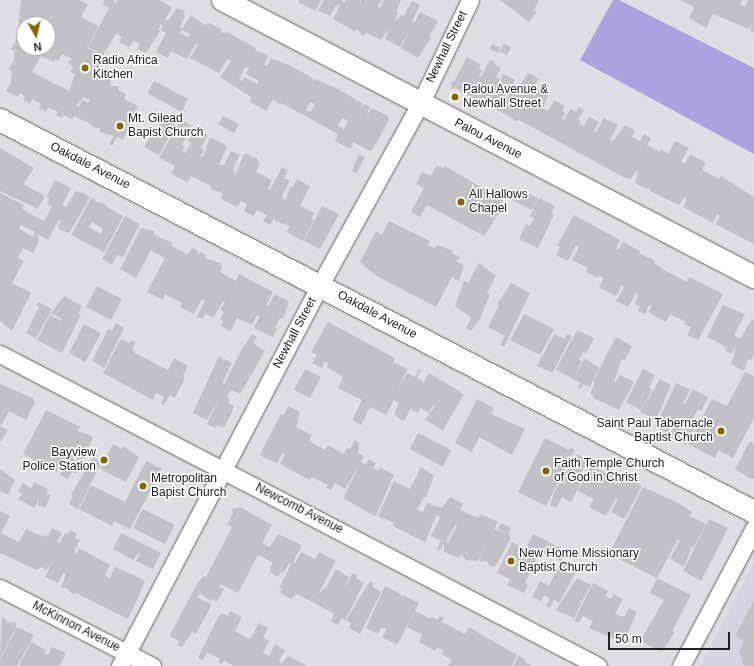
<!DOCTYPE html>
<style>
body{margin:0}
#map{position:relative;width:754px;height:666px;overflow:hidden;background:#dedee4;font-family:Arial,sans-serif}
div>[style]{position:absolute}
.built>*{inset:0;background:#d5d4e2}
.green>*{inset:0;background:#aba3df}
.building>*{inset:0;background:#c2c1c7}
.roads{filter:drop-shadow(0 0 1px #646369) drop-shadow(0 0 1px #646369)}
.street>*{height:17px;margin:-8.5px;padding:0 8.5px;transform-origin:8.5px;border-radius:8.5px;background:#fff}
.secondary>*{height:22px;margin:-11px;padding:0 11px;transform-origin:11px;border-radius:11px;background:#fff}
.dots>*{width:11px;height:11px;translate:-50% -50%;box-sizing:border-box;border:2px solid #fff;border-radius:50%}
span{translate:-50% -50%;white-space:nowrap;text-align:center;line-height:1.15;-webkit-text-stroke:3px #fff;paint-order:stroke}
.street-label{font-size:12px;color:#202022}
.poi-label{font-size:12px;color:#202022}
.left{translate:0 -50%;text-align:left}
.right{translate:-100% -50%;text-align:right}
.north{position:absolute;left:16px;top:16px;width:40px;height:40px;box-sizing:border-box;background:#fff;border:1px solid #a6a6a7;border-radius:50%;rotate:172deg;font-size:11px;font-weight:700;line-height:16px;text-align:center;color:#202022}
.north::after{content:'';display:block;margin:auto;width:14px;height:18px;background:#876400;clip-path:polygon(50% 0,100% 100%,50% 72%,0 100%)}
.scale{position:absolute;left:608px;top:632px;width:122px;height:18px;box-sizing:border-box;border:2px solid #202022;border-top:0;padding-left:5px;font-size:12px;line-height:14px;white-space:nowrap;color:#202022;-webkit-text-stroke:3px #fff;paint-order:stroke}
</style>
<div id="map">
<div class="built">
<i style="clip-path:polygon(754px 562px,754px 666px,701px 666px)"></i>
</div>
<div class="green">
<i style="clip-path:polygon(613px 0,619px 0,754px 68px,754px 154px,580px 60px)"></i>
</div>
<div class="building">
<i style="clip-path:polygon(evenodd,21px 0,79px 0,88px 4px,81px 17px,98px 26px,87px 48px,105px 57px,95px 75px,110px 79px,111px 86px,118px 86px,118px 90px,126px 94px,124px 99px,138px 106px,123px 140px,117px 137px,112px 146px,109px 144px,114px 136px,100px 132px,100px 128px,92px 127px,91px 124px,74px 116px,72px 119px,63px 115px,62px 118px,56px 115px,58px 112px,48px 107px,46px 112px,39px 108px,41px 104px,32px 99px,30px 104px,23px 100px,25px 96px,20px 93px,18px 97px,6px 91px,11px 82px,12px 71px,9px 70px,14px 59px,15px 51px,11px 49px,17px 39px,21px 0,24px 24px,48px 24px,48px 48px,24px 48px,24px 24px,21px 0,62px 54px,71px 58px,68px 63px,73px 66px,70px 72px,75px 74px,69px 91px,32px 72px,41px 56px,54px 62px,55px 59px,58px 61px,62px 54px,21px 0,84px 97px,90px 100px,88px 103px,82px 100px,79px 107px,76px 105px,84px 97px)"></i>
<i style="clip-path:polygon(evenodd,105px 0,113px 0,115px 4px,117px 0,159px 0,172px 7px,165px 20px,168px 21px,177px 8px,184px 11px,183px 14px,185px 15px,180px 27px,183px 29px,180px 33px,188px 37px,190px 34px,182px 30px,189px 17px,192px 16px,205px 25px,209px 23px,221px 29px,222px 33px,227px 32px,256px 48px,255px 50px,266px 54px,268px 57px,264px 65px,267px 66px,271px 58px,289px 65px,313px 78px,313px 81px,315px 79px,340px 90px,355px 99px,353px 102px,356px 100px,362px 103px,362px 107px,364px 104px,370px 107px,366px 117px,371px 109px,374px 109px,388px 116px,389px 120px,373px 149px,370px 151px,353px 142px,351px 149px,335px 141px,338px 134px,281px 103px,279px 104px,273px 99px,266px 111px,250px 102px,251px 97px,220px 77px,231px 62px,229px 60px,227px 59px,219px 73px,190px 58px,198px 44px,196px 43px,187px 59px,171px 51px,168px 58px,156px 52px,166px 33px,161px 30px,163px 25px,161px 24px,158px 30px,160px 31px,146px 53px,137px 49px,140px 44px,134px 41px,129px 47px,119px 42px,122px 37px,116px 34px,103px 55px,88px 47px,109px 8px,102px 4px,105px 0,245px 67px,249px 68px,246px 74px,259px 81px,257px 84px,244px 77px,242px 81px,239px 80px,245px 67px,105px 0,310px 102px,315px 104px,311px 112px,306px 110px,310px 102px,105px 0,342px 118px,348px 121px,344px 129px,338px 126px,342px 118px)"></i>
<i style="clip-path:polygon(299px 0,321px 0,315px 11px,298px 2px)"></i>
<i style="clip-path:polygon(324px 0,342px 0,344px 3px,346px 0,360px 0,361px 4px,361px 0,381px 0,378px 6px,380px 8px,384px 0,401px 0,396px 12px,398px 13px,395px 19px,398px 20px,401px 15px,404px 16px,412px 1px,420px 5px,412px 21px,415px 22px,420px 12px,438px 21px,429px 37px,431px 38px,418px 58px,401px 48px,411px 28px,400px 47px,385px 39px,388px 32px,386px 31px,381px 40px,367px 33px,362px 36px,358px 30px,354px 31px,333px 19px,341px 3px,335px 7px,330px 16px,318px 10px)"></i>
<i style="clip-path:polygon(500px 0,539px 0,534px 10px,537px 12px,529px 22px)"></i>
<i style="clip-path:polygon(680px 0,742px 0,740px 4px,745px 6px,748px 1px,746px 0,754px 0,754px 33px,750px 31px,753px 23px,749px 29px,713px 14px,706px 28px,689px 18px,694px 7px)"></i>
<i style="clip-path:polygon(504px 43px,511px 47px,507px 55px,500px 52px)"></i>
<i style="clip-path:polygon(492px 44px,501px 48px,498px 53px,490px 49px)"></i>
<i style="clip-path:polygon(467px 57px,481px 65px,479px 69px,482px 70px,479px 76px,481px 77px,490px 60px,495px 62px,494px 64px,501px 68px,496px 77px,501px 79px,503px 74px,515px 80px,509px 91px,514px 94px,528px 73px,539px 79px,530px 93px,535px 96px,539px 87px,549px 93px,543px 108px,548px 111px,554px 100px,565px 106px,562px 111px,565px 113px,562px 118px,564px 120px,570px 109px,576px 112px,578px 107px,584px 110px,578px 120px,581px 121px,580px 124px,584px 126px,589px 117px,599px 122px,594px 131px,596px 132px,604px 118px,618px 125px,610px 140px,613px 141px,625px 125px,635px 131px,632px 137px,640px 141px,644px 134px,651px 138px,647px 145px,660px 152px,661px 149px,668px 154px,675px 141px,689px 148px,681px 162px,685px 164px,690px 154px,706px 163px,702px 170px,719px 179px,721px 176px,754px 197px,754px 244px,715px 224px,720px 216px,717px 214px,713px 223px,683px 207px,687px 199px,685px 197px,679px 205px,650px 191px,650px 188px,647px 189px,635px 183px,638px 172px,636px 171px,631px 179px,625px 178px,519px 120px,516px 121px,493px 107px,483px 104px,456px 88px,452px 89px,451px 82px,454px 82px)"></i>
<i style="clip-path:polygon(154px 81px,188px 99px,182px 112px,147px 93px)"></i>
<i style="clip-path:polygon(223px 116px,239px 124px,234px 133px,218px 124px)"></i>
<i style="clip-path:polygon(164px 118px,176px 124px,159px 155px,144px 147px,153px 131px,157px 132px)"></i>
<i style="clip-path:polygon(181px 120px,192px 126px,182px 145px,185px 147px,182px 151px,185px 153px,191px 143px,187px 141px,197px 130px,208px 135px,201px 148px,204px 150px,200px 156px,203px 157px,210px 137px,227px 146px,219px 165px,224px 165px,231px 151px,240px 155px,233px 169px,235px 175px,244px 154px,251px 155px,252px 158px,256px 157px,260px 163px,256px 172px,272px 180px,268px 189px,270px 190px,282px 167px,288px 170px,284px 178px,290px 181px,282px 196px,285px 201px,290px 187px,292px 188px,297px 179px,310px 186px,300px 206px,314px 213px,311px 219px,314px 220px,303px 241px,287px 232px,290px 226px,275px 221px,274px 218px,270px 225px,263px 221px,267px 215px,257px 210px,254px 216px,244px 211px,247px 204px,241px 201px,238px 206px,235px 206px,223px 200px,221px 197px,223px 193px,210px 189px,211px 186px,191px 176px,187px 182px,171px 174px,175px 166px,159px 158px)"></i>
<i style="clip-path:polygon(0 148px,34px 168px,23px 184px,45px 196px,38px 209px,0 191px)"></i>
<i style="clip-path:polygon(359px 154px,365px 157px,356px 174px,352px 171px)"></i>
<i style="clip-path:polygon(437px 165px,443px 169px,445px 166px,503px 200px,501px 204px,504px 205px,484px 236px,427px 205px,420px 217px,411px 212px,424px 188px,416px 184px,422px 172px,431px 176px)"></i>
<i style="clip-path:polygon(evenodd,55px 180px,71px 188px,62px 205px,66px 207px,76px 191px,84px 193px,90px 198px,69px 233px,60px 230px,58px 227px,61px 221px,59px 219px,48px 240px,38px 234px,39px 241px,33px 253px,23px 248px,18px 258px,24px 261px,12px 283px,31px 293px,12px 331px,0 321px,0 193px,24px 205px,22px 208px,27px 212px,44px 221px,52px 207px,47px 204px,50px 198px,46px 197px,55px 180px,21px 225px,35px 232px,33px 237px,19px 229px,21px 225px)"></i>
<i style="clip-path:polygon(503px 188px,511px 193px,509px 197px,500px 193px)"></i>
<i style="clip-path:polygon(518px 188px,538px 198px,532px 210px,512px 200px)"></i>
<i style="clip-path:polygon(evenodd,93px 198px,97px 202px,105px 204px,107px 207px,123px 216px,104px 252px,71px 235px,91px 199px,93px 198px,92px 222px,103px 229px,101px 234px,89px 227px,92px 222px)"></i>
<i style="clip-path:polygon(539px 198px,555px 206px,551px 214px,554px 215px,538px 248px,519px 239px,526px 224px,530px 226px,534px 218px,530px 216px)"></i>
<i style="clip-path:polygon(322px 206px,339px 214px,320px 249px,304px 241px)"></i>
<i style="clip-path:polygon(574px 215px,620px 240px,616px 249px,618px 250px,623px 242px,640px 251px,639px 253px,655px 261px,654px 263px,664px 270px,687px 282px,689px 277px,723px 294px,698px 340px,687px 335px,691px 327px,685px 324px,686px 322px,670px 314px,666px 322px,648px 312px,652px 306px,649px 305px,645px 314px,638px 311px,640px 307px,635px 304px,638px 294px,636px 293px,628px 307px,616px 301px,624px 287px,622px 285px,616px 296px,599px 287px,604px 278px,599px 275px,598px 278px,586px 272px,588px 268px,572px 260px,579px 247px,576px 245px,568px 261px,556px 255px,560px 247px,557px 246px)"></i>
<i style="clip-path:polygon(125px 216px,140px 224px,123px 257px,117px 255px,112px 265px,102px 259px)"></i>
<i style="clip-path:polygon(389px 221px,430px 241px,428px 245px,434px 248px,438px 245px,453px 251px,452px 253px,460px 257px,457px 262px,464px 265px,459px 281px,452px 277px,436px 307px,375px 275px,360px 262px,376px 231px,382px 235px)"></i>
<i style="clip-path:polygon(141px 228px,154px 231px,154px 235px,173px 243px,171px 246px,187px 254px,192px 248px,197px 250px,198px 254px,201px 252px,205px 255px,206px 259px,221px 263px,222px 267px,220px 272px,236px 281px,239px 274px,273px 292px,266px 305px,268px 306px,275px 294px,289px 302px,283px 319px,280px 318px,275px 328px,277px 329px,273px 337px,254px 328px,260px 316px,257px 315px,252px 325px,237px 318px,231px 331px,220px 326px,224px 321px,220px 319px,224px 312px,220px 310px,225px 302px,223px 301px,213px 318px,205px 314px,202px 319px,197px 317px,205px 301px,202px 299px,194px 314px,180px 307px,182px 303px,165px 294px,163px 300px,147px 292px,165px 258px,151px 250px,136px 278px,120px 269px,138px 234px,142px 235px,138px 233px)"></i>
<i style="clip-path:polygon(479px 263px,496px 276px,487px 293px,490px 294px,480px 319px,471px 331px,466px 328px,471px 318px,455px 306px,464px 281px,468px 283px)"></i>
<i style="clip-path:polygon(511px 283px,530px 293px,504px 347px,500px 345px,505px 336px,488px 327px,499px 305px,497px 304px)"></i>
<i style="clip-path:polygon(97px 286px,122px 299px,111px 320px,86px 307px)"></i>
<i style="clip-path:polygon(64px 296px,82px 306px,78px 314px,81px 315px,62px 353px,37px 340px,50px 315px,61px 321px,62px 319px,51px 313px)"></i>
<i style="clip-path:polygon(38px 302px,52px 309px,36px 338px,26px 333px,39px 307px,36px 306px)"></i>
<i style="clip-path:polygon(723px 305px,745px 314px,734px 335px,740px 339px,752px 319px,754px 320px,754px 355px,751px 360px,748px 359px,744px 371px,731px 364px,737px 345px,731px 354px,725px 350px,726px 347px,707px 337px)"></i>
<i style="clip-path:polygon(524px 314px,554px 329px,540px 355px,510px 340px)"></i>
<i style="clip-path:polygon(328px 322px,395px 358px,393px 362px,408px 369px,397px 389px,408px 373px,415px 377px,419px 369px,421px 370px,417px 378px,424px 382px,429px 373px,464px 394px,443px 430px,425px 420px,435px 406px,433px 405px,429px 413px,420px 408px,418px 413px,410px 409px,405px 420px,401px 420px,394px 414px,399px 403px,394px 400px,386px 415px,370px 407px,361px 425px,352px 420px,362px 400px,338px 388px,343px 377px,327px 367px,328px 363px,325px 362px,322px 368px,312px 363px,317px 355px,311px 352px)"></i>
<i style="clip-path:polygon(116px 323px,124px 328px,104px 368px,92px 361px,108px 329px,112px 331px)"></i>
<i style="clip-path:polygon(84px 324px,101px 333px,85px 362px,69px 353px)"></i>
<i style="clip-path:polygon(577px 330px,594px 338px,586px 354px,583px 352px,579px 360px,582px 361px,574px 377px,585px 359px,599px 367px,590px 387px,583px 384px,581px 389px,578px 387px,581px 383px,556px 370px)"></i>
<i style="clip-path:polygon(252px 334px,257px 337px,253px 343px,265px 351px,240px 394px,231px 390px,227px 397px,230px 399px,228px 403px,234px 406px,232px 412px,224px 428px,217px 425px,215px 428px,207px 424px,219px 399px,207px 420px,193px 413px,219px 356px,232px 363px,222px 383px,224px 384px,241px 351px)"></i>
<i style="clip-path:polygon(554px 334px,564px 339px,567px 334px,572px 336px,552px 373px,537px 366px)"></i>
<i style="clip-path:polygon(616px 337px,632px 346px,625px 360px,622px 359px,614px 381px,616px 382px,620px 375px,634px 382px,619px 410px,593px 398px,594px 396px,590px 394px,595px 383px,593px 381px)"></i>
<i style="clip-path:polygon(121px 339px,129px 343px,131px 340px,136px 342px,132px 349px,135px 353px,168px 370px,174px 358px,188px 366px,183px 376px,185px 378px,175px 398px,170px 395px,164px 405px,161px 403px,164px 397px,156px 393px,153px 400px,103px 373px)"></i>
<i style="clip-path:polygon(305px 369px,321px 377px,310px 398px,294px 390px)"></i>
<i style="clip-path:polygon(643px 369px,655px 375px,649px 388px,652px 389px,641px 410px,626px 402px)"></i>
<i style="clip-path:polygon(745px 372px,754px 376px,754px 418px,733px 458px,719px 450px,715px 458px,688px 444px,712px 399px,727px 406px)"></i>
<i style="clip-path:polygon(660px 379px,671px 385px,656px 420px,640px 412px)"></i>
<i style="clip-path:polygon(676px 383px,690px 390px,683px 403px,685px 404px,693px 389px,708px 397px,701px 411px,698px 409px,692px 420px,698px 422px,686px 445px,668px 437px,674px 427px,671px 425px,667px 433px,655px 427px)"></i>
<i style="clip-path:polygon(0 384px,33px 398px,35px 402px,26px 420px,9px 411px,2px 425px,0 424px)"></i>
<i style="clip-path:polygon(477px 399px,494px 408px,491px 414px,525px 429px,512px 455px,479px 437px,472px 452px,455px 443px)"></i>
<i style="clip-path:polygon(288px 406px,300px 412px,296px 427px,312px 435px,309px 441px,325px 450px,328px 445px,344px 454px,347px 448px,350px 449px,355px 440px,359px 443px,358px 453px,364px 456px,361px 462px,366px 465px,368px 459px,376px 463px,373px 468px,378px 471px,380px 467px,394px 475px,376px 515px,374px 516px,343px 498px,361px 462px,345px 489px,335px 483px,331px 490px,326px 488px,328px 485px,312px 477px,310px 480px,280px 464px,285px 454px,282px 453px,277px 463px,263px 457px,260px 454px,281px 414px,284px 415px)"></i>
<i style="clip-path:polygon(46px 410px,80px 427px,78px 431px,90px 435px,93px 438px,76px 474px,72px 472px,68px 479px,60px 475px,62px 469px,59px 467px,57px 472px,23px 454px)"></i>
<i style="clip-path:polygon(0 426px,8px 430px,1px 442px,0 441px)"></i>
<i style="clip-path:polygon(418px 433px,451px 450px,443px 467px,410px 449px)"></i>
<i style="clip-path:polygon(545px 438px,569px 450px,570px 447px,575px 450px,546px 506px,518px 492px)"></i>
<i style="clip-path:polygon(750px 441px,754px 444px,754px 479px,751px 479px,735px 469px)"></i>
<i style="clip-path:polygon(113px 444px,122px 449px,123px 446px,139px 457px,126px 482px,100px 469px)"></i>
<i style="clip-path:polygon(577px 454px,587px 460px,577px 481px,581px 483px,571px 502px,562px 497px,556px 508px,550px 505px,554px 493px)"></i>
<i style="clip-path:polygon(93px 457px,102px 461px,78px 509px,69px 504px,73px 496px,71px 495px)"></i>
<i style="clip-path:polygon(146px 461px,162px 469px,130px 529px,114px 521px,112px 526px,79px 509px,91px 485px,125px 502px)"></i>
<i style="clip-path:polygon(591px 465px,607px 474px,609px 470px,625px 479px,629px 478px,642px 486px,624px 519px,611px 512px,618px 499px,616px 498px,606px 516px,589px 507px,594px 499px,578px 491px)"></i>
<i style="clip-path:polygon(evenodd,421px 467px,434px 476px,426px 498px,424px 497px,417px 510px,423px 512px,427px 503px,442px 508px,450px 497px,463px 504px,460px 510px,478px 518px,481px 514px,498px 522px,477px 561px,466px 560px,461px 554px,459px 558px,444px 552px,444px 543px,440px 550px,437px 549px,441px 541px,431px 536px,440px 518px,437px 514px,425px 542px,408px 534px,410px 531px,407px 533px,393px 526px,394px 523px,378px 516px,394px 481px,410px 489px,421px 467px,455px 525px,457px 526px,448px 543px,446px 542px,455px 525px)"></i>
<i style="clip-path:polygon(0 469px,15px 480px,8px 495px,1px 491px,0 494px)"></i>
<i style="clip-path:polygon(34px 482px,48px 489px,46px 493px,51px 495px,45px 508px,38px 505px,39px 499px,34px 508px,18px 499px,22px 494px,18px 492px,23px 483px,31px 489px)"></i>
<i style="clip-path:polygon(643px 487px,680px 504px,692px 512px,690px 516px,706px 524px,694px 547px,692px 546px,684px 567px,670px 559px,680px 540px,678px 539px,657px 578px,609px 554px)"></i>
<i style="clip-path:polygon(240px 507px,272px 525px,262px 543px,270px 547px,278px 534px,302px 545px,293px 562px,295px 563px,301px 552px,315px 559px,319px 552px,336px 561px,318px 594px,327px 586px,336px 569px,349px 577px,344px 589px,353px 573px,357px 575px,356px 578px,364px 583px,345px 620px,342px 618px,338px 625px,331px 621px,334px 614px,331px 612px,297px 594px,291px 599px,280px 593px,282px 589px,279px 588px,291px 564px,289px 563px,283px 574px,281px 572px,278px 577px,270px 572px,272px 562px,258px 555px,238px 593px,220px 584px,219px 587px,224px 589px,217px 602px,212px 599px,211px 601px,200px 594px,196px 600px,198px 598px,211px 604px,210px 608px,196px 634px,192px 632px,182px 647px,177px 645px,179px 641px,171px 637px,171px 633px,198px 582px,204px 576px,206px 577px,232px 527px,227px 525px,233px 513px,232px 509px)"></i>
<i style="clip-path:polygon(143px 509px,175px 525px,165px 544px,133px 528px)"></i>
<i style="clip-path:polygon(0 511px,10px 516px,1px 533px,19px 542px,26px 529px,43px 537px,44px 535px,48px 536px,52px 528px,62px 533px,57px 542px,60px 543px,65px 533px,68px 534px,70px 530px,77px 534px,75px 538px,80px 540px,74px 552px,77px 553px,79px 548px,110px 565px,105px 576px,110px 578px,115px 567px,142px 579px,145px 582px,128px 619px,76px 593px,72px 594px,67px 588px,61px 588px,66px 574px,63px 573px,58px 583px,45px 577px,52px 563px,46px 570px,42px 567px,37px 570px,0 553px)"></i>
<i style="clip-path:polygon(709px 519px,728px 528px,701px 581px,683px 571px)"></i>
<i style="clip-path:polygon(501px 523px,511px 528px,508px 534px,511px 538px,496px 566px,492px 567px,486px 561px,480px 561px,479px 558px,494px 529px,505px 533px,498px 529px)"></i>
<i style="clip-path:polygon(121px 533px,161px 553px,153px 569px,136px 561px,140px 555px,137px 554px,134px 560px,113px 549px)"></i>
<i style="clip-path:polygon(533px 534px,566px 551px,561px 561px,540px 551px,525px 583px,528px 585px,524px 593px,507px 585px,510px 579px,497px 573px,512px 542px,525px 549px)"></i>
<i style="clip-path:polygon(561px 562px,577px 570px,559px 603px,554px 600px,550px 608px,546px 606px,550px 598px,544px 595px,541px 601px,532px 597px,540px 581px,549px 586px)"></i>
<i style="clip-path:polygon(577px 578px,591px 585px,582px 601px,580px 600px,581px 604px,574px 618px,556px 610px)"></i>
<i style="clip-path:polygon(657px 578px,691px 595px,672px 631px,675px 632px,662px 652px,640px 641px,664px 600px,650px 593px)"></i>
<i style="clip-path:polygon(370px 581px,373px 583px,372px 586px,381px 592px,360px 634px,349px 628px,351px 623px,346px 620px)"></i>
<i style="clip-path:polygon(593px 583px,608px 591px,605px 596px,611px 599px,614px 594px,623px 599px,615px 614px,624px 617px,629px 608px,637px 612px,623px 643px,589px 628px,593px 621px,583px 616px,579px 623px,574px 621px)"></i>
<i style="clip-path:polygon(385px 586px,401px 594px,401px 597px,403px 595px,419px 603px,397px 645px,382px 637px,387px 629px,381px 628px,378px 634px,366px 628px)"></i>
<i style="clip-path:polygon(754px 600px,754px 666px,744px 666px,739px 651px,744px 641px,735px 636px)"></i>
<i style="clip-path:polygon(230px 611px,242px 617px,235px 631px,250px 639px,259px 623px,268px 628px,263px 638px,269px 641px,263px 653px,269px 656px,275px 644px,285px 650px,279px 661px,282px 663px,288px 656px,307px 666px,233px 666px,224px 660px,222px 664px,218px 662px,220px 659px,207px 652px,203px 660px,198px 658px,217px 619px,222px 613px,227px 616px)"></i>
<i style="clip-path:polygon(415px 611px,431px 619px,432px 617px,438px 620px,440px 616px,444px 618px,442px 622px,465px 634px,469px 627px,517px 655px,511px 666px,448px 666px,452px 660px,442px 654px,444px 651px,437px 647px,435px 651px,419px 642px,422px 635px,407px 627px)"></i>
<i style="clip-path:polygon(2px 616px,8px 622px,16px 623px,16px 627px,0 658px)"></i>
<i style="clip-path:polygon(17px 627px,34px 635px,17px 666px,0 666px,0 660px)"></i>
<i style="clip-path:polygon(31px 642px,46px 650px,44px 653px,48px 655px,52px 647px,64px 652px,66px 654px,59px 666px,19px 666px)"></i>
<i style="clip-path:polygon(519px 655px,526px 660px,525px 662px,533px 666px,513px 666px)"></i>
</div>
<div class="roads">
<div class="street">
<i style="left:0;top:354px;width:674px;rotate:27.55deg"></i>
<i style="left:0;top:588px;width:171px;rotate:27.2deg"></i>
<i style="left:120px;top:666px;width:430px;rotate:-62.3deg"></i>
<i style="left:320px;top:285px;width:207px;rotate:-61.1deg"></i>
<i style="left:420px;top:104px;width:115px;rotate:-64.3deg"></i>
<i style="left:681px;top:666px;width:156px;rotate:-62.1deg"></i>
</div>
<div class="secondary">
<i style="left:223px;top:0;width:599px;rotate:27.55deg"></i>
<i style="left:0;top:120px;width:850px;rotate:27.47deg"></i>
</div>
</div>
<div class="dots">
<i style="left:85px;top:68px;background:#876400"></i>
<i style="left:455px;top:97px;background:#876400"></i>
<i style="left:120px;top:126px;background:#876400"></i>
<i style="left:461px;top:202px;background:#876400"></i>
<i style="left:721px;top:431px;background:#876400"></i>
<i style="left:104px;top:460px;background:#876400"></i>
<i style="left:546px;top:471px;background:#876400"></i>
<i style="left:143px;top:486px;background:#876400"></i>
<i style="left:511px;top:561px;background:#876400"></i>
</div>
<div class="street-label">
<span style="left:447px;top:47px;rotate:-64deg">Newhall Street</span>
<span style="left:488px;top:139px;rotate:27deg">Palou Avenue</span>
<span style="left:90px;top:166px;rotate:27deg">Oakdale Avenue</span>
<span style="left:377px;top:315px;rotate:28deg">Oakdale Avenue</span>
<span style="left:295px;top:333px;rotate:-62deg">Newhall Street</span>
<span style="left:299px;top:509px;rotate:27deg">Newcomb Avenue</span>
<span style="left:76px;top:627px;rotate:27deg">McKinnon Avenue</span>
</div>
<div class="poi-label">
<span class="left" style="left:93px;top:68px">Radio Africa<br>Kitchen</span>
<span class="left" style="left:463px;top:97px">Palou Avenue &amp;<br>Newhall Street</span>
<span class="left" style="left:128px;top:126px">Mt. Gilead<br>Bapist Church</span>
<span class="left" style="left:469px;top:202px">All Hallows<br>Chapel</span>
<span class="right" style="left:713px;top:431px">Saint Paul Tabernacle<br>Baptist Church</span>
<span class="right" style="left:96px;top:460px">Bayview<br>Police Station</span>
<span class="left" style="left:554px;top:471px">Faith Temple Church<br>of God in Christ</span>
<span class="left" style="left:151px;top:486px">Metropolitan<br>Bapist Church</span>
<span class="left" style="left:519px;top:561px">New Home Missionary<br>Baptist Church</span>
</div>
<div class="north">N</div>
<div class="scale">50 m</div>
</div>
